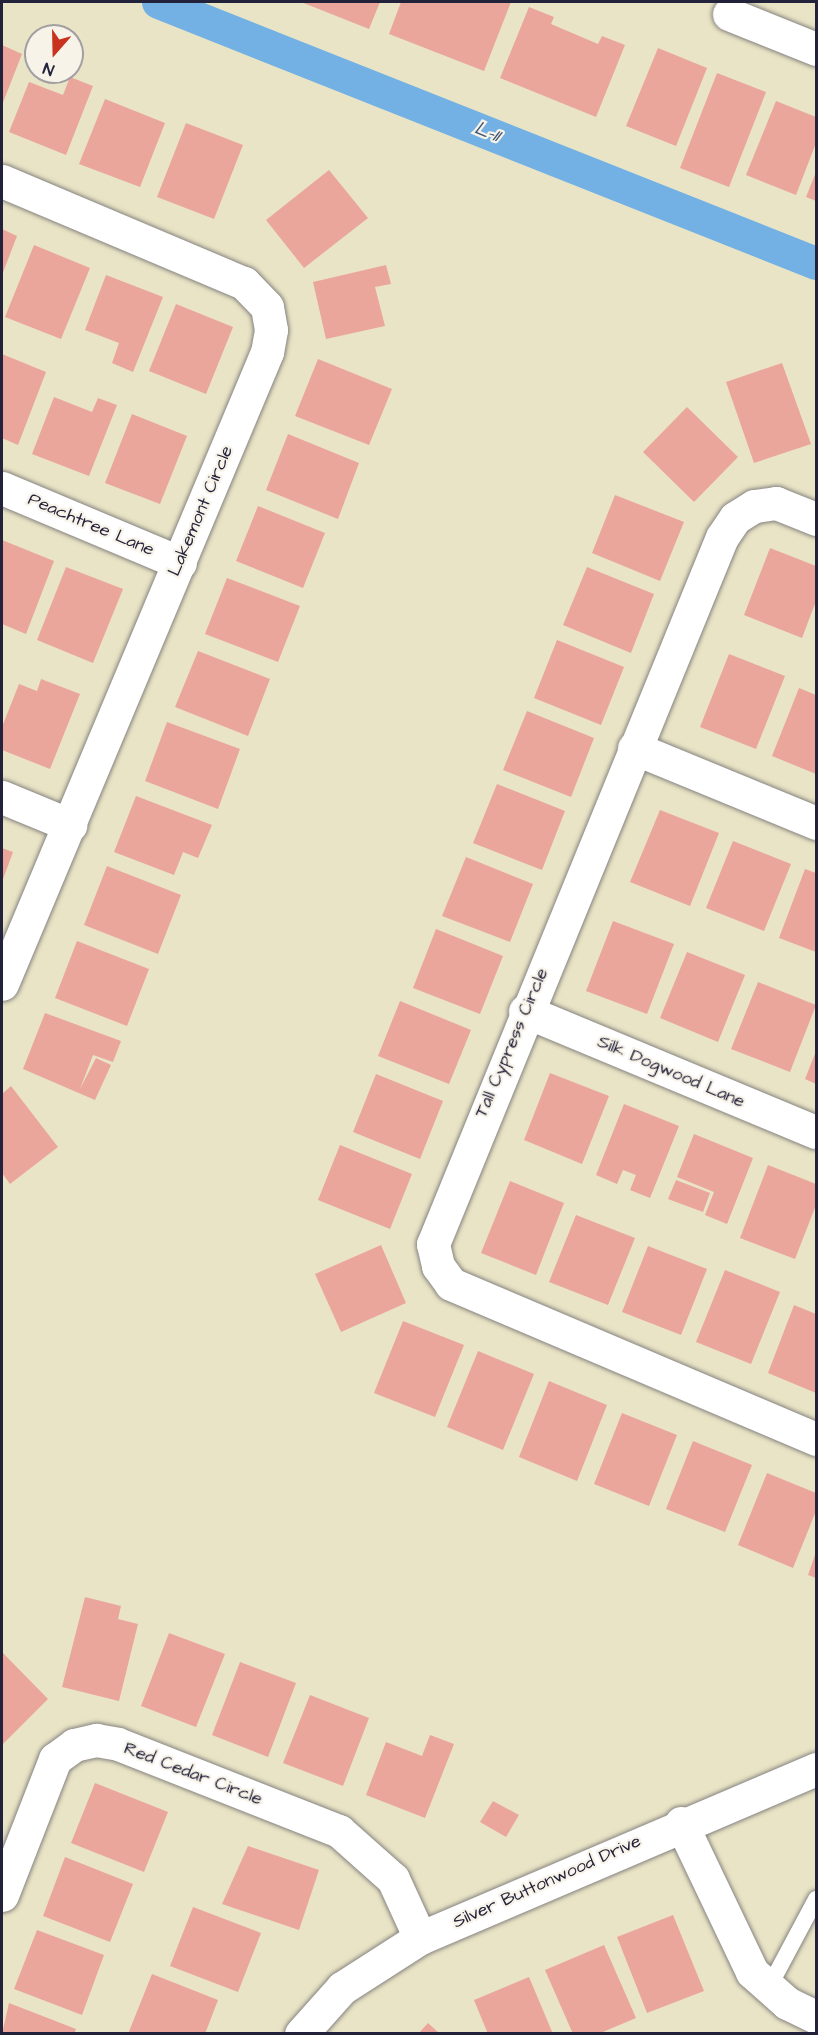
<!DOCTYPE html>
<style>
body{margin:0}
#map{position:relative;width:818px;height:2035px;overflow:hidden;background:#e9e4c5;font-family:"Architects Daughter",sans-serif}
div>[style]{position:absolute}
.canal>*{height:33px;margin:-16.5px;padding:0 16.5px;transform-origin:16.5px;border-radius:16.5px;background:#73b1e5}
.building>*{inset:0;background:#eba69b}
.roads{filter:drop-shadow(0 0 2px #868380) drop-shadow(0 0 2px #868380)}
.lane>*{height:16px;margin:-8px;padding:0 8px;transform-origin:8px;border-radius:8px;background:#fff}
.street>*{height:33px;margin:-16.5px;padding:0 16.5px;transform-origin:16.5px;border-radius:16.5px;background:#fff}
span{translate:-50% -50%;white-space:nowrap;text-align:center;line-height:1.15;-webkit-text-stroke:4.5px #f7f3e8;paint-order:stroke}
.street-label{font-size:18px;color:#22223b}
.water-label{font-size:20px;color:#3e5476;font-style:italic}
.frame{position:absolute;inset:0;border:3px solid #22223b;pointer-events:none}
.north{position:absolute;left:24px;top:24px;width:60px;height:60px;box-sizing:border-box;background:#f7f3e8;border:2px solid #a29fa3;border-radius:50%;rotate:200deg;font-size:16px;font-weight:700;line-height:24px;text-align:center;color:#22223b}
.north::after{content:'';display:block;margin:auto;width:21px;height:27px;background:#c8321e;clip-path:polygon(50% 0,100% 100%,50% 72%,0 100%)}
</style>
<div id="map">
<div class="canal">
<i style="left:158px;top:2px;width:708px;rotate:21.64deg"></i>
</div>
<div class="building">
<i style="clip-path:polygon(301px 2px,380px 2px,369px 29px)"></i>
<i style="clip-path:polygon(401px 2px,511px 2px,484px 71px,389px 34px)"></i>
<i style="clip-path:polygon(529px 7px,554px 17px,551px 24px,598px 44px,602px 36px,625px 45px,596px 117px,500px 78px)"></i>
<i style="clip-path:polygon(2px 45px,22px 54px,2px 105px)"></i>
<i style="clip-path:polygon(658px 48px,707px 68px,676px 146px,626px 126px)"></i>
<i style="clip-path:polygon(717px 73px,766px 92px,729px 187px,680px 168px)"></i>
<i style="clip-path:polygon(70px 77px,93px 86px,66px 155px,9px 132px,29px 82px,63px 95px)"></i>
<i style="clip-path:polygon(105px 99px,165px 123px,140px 187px,79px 164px)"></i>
<i style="clip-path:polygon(776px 101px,816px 117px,816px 143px,796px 195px,746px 175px)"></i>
<i style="clip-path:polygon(186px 123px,243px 145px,214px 219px,157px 197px)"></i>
<i style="clip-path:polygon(329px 170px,368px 218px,304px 268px,266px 220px)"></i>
<i style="clip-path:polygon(816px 172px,816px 201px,806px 197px)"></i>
<i style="clip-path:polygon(2px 229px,17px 236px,2px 275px)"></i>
<i style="clip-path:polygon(34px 245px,90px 268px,61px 339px,5px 317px)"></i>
<i style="clip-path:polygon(386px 265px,391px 284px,375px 287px,385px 326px,326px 339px,313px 282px)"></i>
<i style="clip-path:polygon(106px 275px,163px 297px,133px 372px,112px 363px,119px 343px,85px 330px)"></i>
<i style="clip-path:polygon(176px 304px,233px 327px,206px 394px,149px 371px)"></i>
<i style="clip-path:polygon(2px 354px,46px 372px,18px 445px,2px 438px)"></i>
<i style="clip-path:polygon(318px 359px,392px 389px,369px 445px,295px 416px)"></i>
<i style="clip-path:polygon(782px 363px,811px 444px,754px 463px,726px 382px)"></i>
<i style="clip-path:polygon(54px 397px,92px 412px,98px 398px,117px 405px,89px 476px,32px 454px)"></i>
<i style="clip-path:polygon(687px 407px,738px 457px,694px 502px,643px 452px)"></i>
<i style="clip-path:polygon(132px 414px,187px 436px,160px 504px,105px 483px)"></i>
<i style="clip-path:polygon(288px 434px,359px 463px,338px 519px,266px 490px)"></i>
<i style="clip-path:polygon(615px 495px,684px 522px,660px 581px,592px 553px)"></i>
<i style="clip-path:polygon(258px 506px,325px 533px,303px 588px,236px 561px)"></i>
<i style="clip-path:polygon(2px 540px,54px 561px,26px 634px,2px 624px)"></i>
<i style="clip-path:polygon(770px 548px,816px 566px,816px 601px,802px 638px,744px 615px)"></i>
<i style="clip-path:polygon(66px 567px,123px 589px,93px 663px,37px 640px)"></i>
<i style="clip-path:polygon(587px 567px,654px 594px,631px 653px,563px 625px)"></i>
<i style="clip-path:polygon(227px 578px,300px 606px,278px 662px,205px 634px)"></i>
<i style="clip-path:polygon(557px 640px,624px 667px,601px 725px,534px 698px)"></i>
<i style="clip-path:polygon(198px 651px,270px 679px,248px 736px,175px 707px)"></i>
<i style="clip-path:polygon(729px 654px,785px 676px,756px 749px,700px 727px)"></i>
<i style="clip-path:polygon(41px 679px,80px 694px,50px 769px,2px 750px,2px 727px,19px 684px,37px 691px)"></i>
<i style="clip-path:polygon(799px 688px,816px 695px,816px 774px,772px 756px)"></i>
<i style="clip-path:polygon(527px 711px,594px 738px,571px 797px,503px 770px)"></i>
<i style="clip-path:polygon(167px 722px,240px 749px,218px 809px,145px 781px)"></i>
<i style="clip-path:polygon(497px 784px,565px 811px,542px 870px,473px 843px)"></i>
<i style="clip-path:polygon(136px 796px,212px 825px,198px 858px,183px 852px,174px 875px,114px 852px)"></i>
<i style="clip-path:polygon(660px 810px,719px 833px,690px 906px,630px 882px)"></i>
<i style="clip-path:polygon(733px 841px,791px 864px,764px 931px,706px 908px)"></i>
<i style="clip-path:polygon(2px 848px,13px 852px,2px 882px)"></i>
<i style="clip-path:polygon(466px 857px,533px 884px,510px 942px,442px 916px)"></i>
<i style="clip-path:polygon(107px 866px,181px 895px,158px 954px,84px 925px)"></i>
<i style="clip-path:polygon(805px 869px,816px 873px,816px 952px,779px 938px)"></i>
<i style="clip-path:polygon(613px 921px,674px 944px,647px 1014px,586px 991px)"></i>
<i style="clip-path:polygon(436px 929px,503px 956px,480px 1014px,413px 988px)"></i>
<i style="clip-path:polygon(77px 941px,149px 969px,127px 1026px,55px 998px)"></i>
<i style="clip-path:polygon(687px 952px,745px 975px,718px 1042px,660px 1018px)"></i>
<i style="clip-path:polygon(758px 982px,816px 1005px,790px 1072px,731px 1049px)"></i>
<i style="clip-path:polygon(400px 1001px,471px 1030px,449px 1084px,378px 1056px)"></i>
<i style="clip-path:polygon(45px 1013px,121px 1041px,113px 1062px,93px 1055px,80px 1089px,96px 1058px,111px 1065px,95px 1100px,23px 1069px)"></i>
<i style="clip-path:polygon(816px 1051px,816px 1084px,805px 1079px)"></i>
<i style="clip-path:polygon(550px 1073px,609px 1096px,582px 1164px,524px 1140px)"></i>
<i style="clip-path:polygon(376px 1074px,443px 1101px,420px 1159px,353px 1132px)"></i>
<i style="clip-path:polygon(11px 1086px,58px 1147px,10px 1184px,2px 1173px,2px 1094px)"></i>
<i style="clip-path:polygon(624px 1104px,679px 1126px,650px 1198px,630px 1190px,636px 1175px,623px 1170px,617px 1184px,596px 1175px)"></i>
<i style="clip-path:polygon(694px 1134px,753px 1158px,727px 1224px,705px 1215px,714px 1192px,677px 1177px)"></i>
<i style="clip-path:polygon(340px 1145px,412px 1174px,390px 1229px,318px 1200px)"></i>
<i style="clip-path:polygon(768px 1165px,816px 1184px,816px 1205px,795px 1259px,740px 1238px)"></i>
<i style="clip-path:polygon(676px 1180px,710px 1193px,703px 1212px,668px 1199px)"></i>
<i style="clip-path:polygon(510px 1181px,564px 1203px,536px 1275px,481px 1253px)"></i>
<i style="clip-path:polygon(576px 1215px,635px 1238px,608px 1305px,549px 1282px)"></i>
<i style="clip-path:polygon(381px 1245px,406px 1303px,341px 1332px,315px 1274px)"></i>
<i style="clip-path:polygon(648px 1246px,707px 1269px,681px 1335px,622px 1312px)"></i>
<i style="clip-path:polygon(725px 1270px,780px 1292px,751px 1364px,696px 1342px)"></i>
<i style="clip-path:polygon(794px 1305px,816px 1314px,816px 1393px,768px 1373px)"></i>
<i style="clip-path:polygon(403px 1321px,464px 1345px,435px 1417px,374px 1393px)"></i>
<i style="clip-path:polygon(478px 1351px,534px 1374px,503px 1450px,447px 1427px)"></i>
<i style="clip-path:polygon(549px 1381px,607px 1405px,577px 1481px,519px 1457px)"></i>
<i style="clip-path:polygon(622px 1413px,677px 1435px,649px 1506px,594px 1484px)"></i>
<i style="clip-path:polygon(693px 1441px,752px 1465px,725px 1532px,666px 1509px)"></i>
<i style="clip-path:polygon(767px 1473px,816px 1493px,816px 1511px,793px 1568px,738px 1545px)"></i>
<i style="clip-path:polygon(816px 1552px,816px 1578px,808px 1575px)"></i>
<i style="clip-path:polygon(85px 1597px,121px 1606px,118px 1619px,138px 1624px,119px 1701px,62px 1687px)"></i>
<i style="clip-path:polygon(169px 1633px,225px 1654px,196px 1727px,141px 1706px)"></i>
<i style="clip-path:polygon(2px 1652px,48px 1699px,2px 1745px)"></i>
<i style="clip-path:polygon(240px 1662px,296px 1683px,268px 1757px,212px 1735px)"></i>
<i style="clip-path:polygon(310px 1695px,369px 1718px,343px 1786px,283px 1763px)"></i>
<i style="clip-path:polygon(430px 1735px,454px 1744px,425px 1818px,366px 1795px,386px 1742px,422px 1756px)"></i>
<i style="clip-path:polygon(95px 1783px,168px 1812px,144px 1872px,71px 1843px)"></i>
<i style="clip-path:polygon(493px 1801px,519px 1815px,506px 1837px,480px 1822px)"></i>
<i style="clip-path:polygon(248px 1846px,319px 1870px,299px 1930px,222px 1904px)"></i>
<i style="clip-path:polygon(65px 1857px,133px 1884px,110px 1942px,43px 1916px)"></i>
<i style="clip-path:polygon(193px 1907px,261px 1933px,238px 1992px,170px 1966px)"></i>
<i style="clip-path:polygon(673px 1915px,704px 1991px,647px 2013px,617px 1937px)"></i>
<i style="clip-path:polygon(37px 1930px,104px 1955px,82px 2015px,14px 1989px)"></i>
<i style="clip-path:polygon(604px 1945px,636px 2018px,598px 2034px,573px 2034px,545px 1970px)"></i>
<i style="clip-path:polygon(152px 1974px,218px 2000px,205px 2034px,128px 2034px)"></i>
<i style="clip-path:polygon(529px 1977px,553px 2034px,488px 2034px,474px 2000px)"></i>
<i style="clip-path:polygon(9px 2003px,76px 2029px,74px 2034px,2px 2034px)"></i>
<i style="clip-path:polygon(428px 2023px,440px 2034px,418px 2034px)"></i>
</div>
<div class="roads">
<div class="lane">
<i style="left:768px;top:1989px;width:102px;rotate:-61.9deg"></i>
</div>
<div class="street">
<i style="left:729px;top:14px;width:94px;rotate:21.9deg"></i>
<i style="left:2px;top:181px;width:263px;rotate:22.9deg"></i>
<i style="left:244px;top:283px;width:33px;rotate:46deg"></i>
<i style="left:267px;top:307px;width:23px;rotate:80deg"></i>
<i style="left:271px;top:330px;width:22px;rotate:100deg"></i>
<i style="left:267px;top:352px;width:685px;rotate:112.75deg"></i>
<i style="left:2px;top:488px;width:193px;rotate:22.8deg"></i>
<i style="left:816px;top:519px;width:43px;rotate:-158.2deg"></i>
<i style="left:776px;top:503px;width:22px;rotate:172deg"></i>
<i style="left:754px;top:506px;width:22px;rotate:148deg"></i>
<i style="left:735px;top:518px;width:23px;rotate:124deg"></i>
<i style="left:722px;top:537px;width:764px;rotate:112.23deg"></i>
<i style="left:433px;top:1244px;width:23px;rotate:77deg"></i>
<i style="left:438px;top:1266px;width:22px;rotate:54deg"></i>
<i style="left:451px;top:1284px;width:397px;rotate:23deg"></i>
<i style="left:634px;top:748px;width:197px;rotate:22.4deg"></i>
<i style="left:2px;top:797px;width:74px;rotate:22.4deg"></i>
<i style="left:525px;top:1011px;width:315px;rotate:22.6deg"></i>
<i style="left:681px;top:1823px;width:165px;rotate:64.5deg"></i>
<i style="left:752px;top:1972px;width:47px;rotate:41.5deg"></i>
<i style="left:787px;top:2003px;width:32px;rotate:26deg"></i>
<i style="left:2px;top:1895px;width:146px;rotate:-68.7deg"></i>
<i style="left:55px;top:1759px;width:24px;rotate:-36deg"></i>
<i style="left:74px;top:1745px;width:23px;rotate:-13deg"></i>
<i style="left:96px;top:1740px;width:22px;rotate:10deg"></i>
<i style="left:118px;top:1744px;width:238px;rotate:21.5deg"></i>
<i style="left:339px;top:1831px;width:72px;rotate:41.6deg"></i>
<i style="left:393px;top:1879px;width:65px;rotate:65.4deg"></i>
<i style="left:301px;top:2034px;width:62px;rotate:-48.3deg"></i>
<i style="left:342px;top:1988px;width:93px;rotate:-32.7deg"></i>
<i style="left:420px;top:1938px;width:431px;rotate:-23.1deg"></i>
</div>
</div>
<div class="street-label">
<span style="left:201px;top:511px;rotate:-67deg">Lakemont Circle</span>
<span style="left:91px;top:525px;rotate:23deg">Peachtree Lane</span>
<span style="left:512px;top:1043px;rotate:-67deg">Tall Cypress Circle</span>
<span style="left:671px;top:1072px;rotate:23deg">Silk Dogwood Lane</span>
<span style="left:193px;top:1774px;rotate:21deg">Red Cedar Circle</span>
<span style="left:547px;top:1882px;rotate:-24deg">Silver Buttonwood Drive</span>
</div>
<div class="water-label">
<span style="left:487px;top:132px;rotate:22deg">L-11</span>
</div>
<div class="frame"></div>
<div class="north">N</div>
</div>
